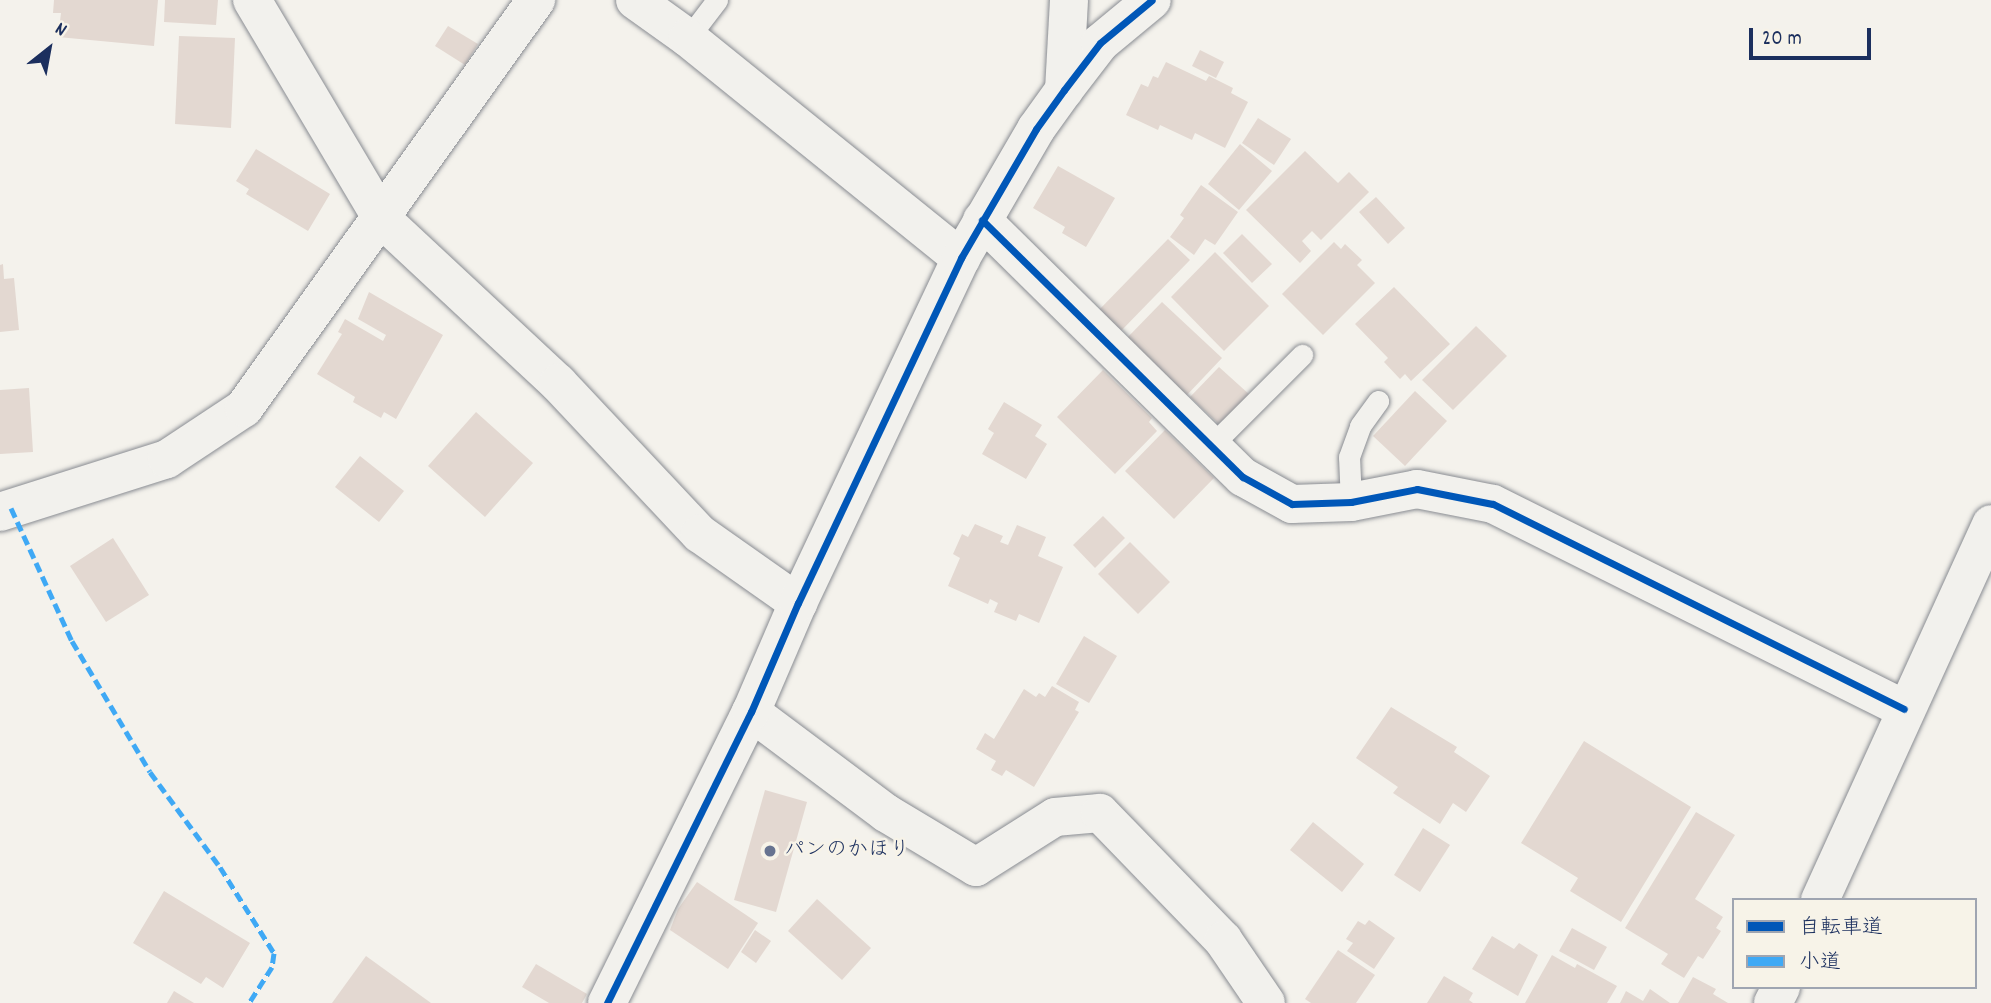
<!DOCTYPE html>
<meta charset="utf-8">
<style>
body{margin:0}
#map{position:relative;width:1991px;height:1003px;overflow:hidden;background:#f4f2ec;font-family:Dekko,"Klee One",sans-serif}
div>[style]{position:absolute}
.building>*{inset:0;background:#e3d8d1}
.roads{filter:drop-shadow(0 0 2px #898c92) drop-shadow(0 0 2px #898c92)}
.lane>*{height:21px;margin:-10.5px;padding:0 10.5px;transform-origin:10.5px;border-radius:10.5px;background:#f2f1ed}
.street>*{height:38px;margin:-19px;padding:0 19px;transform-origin:19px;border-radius:19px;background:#f2f1ed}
.quiet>*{height:5px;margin-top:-2.5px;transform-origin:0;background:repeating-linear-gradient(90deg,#3fa9f5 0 10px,transparent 0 15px)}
.cycleway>*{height:7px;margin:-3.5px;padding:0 3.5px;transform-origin:3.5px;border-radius:3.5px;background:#0057b8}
.dots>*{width:19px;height:19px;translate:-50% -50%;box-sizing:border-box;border:4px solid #f7f3e8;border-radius:50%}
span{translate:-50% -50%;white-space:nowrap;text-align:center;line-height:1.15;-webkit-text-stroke:5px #f7f3e8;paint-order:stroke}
.poi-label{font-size:21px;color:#1b2f5e}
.left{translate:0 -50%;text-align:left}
.legend{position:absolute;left:1732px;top:898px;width:245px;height:91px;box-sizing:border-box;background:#f7f3e8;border:2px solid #9fa5b1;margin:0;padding:9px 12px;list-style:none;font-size:21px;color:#1b2f5e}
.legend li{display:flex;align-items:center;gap:14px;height:35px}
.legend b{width:35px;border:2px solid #9fa5b1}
.north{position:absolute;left:14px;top:14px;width:70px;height:70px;-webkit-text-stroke:5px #f7f3e8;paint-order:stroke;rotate:31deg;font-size:19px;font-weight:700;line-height:28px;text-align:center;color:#1b2f5e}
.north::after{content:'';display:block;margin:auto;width:24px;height:32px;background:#1b2f5e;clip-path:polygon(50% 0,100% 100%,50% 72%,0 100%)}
.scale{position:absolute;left:1749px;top:28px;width:122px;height:32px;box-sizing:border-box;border:4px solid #1b2f5e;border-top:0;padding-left:9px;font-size:21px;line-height:24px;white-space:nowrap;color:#1b2f5e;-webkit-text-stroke:5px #f7f3e8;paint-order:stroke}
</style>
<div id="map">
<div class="building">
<i style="clip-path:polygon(54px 0,158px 0,154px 46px,58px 37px,61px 13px,53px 13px)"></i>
<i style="clip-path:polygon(165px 0,218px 0,216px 25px,164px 22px)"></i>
<i style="clip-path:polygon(448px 26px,478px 44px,465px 65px,435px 46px)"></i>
<i style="clip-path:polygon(179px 36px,235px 38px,231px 128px,175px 124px)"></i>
<i style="clip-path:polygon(1200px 50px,1224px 62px,1216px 78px,1192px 66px)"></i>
<i style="clip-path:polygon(1166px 62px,1206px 81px,1209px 76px,1233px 88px,1231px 93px,1248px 102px,1225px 148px,1195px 133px,1192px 140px,1160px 125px,1158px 130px,1126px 115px,1141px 84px,1148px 87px,1153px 76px,1158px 78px)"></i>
<i style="clip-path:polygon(1258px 118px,1291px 139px,1274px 165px,1242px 143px)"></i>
<i style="clip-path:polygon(1240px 144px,1272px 171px,1239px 210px,1208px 184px)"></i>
<i style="clip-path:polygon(256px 149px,330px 194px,308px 231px,246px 194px,249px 189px,236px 181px)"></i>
<i style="clip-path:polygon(1305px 151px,1338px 183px,1349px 172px,1369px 192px,1321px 240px,1312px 231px,1302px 241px,1311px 251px,1300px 263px,1246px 210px)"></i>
<i style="clip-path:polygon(1058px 166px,1115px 198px,1086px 247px,1062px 233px,1065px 227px,1033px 208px)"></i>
<i style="clip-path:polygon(1201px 185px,1238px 212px,1215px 245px,1205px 239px,1194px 255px,1170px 237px,1184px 218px,1180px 215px)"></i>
<i style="clip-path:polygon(1376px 197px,1405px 228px,1388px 244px,1359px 212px)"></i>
<i style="clip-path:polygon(1242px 234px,1272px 264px,1252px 283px,1223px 253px)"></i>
<i style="clip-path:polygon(1168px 239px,1190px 260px,1119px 333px,1097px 312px)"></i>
<i style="clip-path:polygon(1334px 242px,1341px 249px,1345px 244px,1362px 260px,1357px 265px,1375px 283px,1323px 335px,1282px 294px)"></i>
<i style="clip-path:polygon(1215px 252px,1269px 306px,1224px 351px,1171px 297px)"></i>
<i style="clip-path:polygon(3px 264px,4px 279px,14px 278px,19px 330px,0 332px,0 265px)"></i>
<i style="clip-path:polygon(1394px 287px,1450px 344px,1411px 381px,1405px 374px,1400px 379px,1384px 362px,1388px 358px,1355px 324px)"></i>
<i style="clip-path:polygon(369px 292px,443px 335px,396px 419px,384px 412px,381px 418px,353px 402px,355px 397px,317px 374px,342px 334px,338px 332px,345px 319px,383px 341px,386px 335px,358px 319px)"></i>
<i style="clip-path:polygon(1162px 302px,1222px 358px,1186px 396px,1125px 340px)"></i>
<i style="clip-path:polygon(1476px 326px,1507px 356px,1453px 410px,1422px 380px)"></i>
<i style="clip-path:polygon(1219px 367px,1250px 395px,1221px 426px,1190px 397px)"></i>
<i style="clip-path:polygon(1103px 370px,1152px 418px,1149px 422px,1157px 431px,1115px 474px,1057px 417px)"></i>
<i style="clip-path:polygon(29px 388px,33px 452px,0 454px,0 390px)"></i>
<i style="clip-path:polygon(1415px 391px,1447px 421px,1405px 466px,1373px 436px)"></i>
<i style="clip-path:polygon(1004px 402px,1042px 425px,1035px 436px,1047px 444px,1026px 479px,982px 454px,994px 433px,988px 429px)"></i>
<i style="clip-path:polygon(476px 412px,533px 463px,485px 517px,428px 466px)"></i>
<i style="clip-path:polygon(1165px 430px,1214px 478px,1174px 519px,1125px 471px)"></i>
<i style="clip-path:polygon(360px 456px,404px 491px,379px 522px,335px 487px)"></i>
<i style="clip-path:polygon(1103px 516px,1125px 538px,1095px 568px,1073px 545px)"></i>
<i style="clip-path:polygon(975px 524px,1003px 536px,1000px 542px,1008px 545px,1017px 525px,1046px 537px,1038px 556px,1063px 567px,1039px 623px,1019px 614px,1016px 621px,994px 612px,998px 603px,990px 599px,988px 604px,948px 586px,960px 558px,953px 554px,962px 534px,968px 537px)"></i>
<i style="clip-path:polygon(113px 538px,149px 595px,106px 622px,70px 566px)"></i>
<i style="clip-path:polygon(1130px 542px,1170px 582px,1138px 614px,1098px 574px)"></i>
<i style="clip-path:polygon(1084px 636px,1117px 656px,1089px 703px,1056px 684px)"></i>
<i style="clip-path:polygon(1052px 686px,1079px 702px,1075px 710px,1079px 712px,1034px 787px,1006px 770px,1002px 776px,991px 770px,996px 761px,976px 749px,985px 733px,994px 739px,1024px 689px,1036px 697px,1039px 693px,1045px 697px)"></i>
<i style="clip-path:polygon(1391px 707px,1457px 747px,1454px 752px,1490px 776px,1466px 812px,1453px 803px,1440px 824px,1393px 793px,1398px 787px,1356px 758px)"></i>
<i style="clip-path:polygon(1584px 741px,1691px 807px,1621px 922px,1570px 891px,1578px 878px,1521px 843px)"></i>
<i style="clip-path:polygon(765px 790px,807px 802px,776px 912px,734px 900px)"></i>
<i style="clip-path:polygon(1696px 812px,1735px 835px,1695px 899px,1723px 917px,1716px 928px,1721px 931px,1703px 959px,1698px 956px,1684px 978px,1661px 964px,1668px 954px,1625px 928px)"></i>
<i style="clip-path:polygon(1313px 822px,1364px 864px,1342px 892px,1290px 850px)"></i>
<i style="clip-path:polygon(1423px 828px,1450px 845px,1420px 892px,1394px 875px)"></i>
<i style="clip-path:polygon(697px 882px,758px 923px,728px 969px,670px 930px,678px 909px)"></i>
<i style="clip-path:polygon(164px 891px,250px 943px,223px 988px,206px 977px,201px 984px,133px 943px)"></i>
<i style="clip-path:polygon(817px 899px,871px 948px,842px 980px,788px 931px)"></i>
<i style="clip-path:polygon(1369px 920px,1395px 938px,1374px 969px,1347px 951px,1353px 943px,1346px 939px,1358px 921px,1365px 925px)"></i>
<i style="clip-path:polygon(1572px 928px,1607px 947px,1594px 970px,1559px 951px)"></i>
<i style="clip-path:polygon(755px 930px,771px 941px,756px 963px,741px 952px)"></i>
<i style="clip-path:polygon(1492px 936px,1514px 949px,1519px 943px,1538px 955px,1518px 996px,1472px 969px)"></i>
<i style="clip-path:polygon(1338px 950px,1375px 975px,1356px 1003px,1311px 1003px,1305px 999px)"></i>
<i style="clip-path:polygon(1552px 955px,1575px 968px,1577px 964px,1617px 986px,1607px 1003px,1525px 1003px)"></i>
<i style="clip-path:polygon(366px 956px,431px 1003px,332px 1003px)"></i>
<i style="clip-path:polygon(536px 964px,587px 994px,582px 1003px,549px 1003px,522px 987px)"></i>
<i style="clip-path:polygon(1444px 976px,1473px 993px,1469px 1000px,1473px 1003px,1427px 1003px)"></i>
<i style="clip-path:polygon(1693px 977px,1716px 989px,1713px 994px,1728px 1003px,1678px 1003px)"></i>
<i style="clip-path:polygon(1650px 989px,1670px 1003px,1620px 1003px,1626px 991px,1643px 1001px)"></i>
<i style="clip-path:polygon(174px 991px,194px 1003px,167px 1003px)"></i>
</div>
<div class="roads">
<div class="lane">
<i style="left:688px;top:38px;width:48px;rotate:-52.7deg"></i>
<i style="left:1211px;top:446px;width:129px;rotate:-45deg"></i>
<i style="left:1351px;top:502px;width:45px;rotate:-92.5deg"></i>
<i style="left:1349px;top:457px;width:33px;rotate:-70deg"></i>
<i style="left:1360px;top:426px;width:31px;rotate:-54deg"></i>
</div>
<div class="street">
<i style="left:252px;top:0;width:255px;rotate:59.3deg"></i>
<i style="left:382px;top:219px;width:241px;rotate:43deg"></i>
<i style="left:558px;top:383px;width:207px;rotate:46.8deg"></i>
<i style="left:700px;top:534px;width:120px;rotate:35.1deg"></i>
<i style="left:635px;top:0;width:65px;rotate:35.6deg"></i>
<i style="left:688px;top:38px;width:351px;rotate:38.9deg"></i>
<i style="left:1064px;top:90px;width:90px;rotate:-86.8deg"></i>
<i style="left:982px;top:220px;width:366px;rotate:44.6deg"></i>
<i style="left:1243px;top:477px;width:56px;rotate:28.9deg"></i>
<i style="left:1292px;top:504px;width:59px;rotate:-1.9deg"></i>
<i style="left:1351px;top:502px;width:67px;rotate:-11.1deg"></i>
<i style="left:1417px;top:489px;width:77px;rotate:11.2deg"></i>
<i style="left:1493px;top:504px;width:459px;rotate:26.5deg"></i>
<i style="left:0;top:512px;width:175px;rotate:-17.6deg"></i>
<i style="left:167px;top:459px;width:92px;rotate:-33.5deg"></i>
<i style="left:244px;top:408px;width:502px;rotate:-54.41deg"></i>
<i style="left:751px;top:712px;width:169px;rotate:36.8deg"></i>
<i style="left:886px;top:813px;width:105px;rotate:31deg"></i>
<i style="left:976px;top:867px;width:93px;rotate:-32.3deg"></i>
<i style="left:1055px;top:817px;width:45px;rotate:-5.1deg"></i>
<i style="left:1100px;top:813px;width:177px;rotate:45.9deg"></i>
<i style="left:1223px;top:940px;width:76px;rotate:55.7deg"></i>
<i style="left:1820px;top:900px;width:413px;rotate:-65.5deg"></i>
<i style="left:607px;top:1003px;width:325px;rotate:-63.7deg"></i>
<i style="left:751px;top:712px;width:119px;rotate:-66.7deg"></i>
<i style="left:798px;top:603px;width:382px;rotate:-64.7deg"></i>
<i style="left:961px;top:258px;width:149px;rotate:-59.8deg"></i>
<i style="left:1036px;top:129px;width:48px;rotate:-54.3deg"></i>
<i style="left:1064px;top:90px;width:59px;rotate:-52.5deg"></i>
<i style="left:1100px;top:43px;width:67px;rotate:-39.6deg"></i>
<i style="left:1773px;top:1003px;width:18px;rotate:-63deg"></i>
</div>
</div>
<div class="quiet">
<i style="left:11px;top:508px;width:146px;rotate:65.4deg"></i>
<i style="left:72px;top:641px;width:152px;rotate:59.2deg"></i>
<i style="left:150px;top:772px;width:118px;rotate:53.6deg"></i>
<i style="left:220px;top:867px;width:102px;rotate:57.9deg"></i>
<i style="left:274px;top:953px;width:14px;rotate:98deg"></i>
<i style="left:272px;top:967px;width:43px;rotate:122.6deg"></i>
</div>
<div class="cycleway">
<i style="left:982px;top:220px;width:366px;rotate:44.6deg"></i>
<i style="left:1243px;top:477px;width:56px;rotate:28.9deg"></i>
<i style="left:1292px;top:504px;width:59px;rotate:-1.9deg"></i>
<i style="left:1351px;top:502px;width:67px;rotate:-11.1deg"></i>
<i style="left:1417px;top:489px;width:77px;rotate:11.2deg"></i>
<i style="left:1493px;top:504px;width:459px;rotate:26.5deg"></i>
<i style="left:607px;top:1003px;width:325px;rotate:-63.7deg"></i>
<i style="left:751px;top:712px;width:119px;rotate:-66.7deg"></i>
<i style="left:798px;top:603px;width:382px;rotate:-64.7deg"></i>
<i style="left:961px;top:258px;width:149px;rotate:-59.8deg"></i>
<i style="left:1036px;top:129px;width:48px;rotate:-54.3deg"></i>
<i style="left:1064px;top:90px;width:59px;rotate:-52.5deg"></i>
<i style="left:1100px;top:43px;width:67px;rotate:-39.6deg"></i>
</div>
<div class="dots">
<i style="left:770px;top:851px;background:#677390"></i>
</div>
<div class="poi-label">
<span class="left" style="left:784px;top:851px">パンのかほり</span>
</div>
<ul class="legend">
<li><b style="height:9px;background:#0057b8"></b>自転車道</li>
<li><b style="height:9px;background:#3fa9f5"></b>小道</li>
</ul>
<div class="north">N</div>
<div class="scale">20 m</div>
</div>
